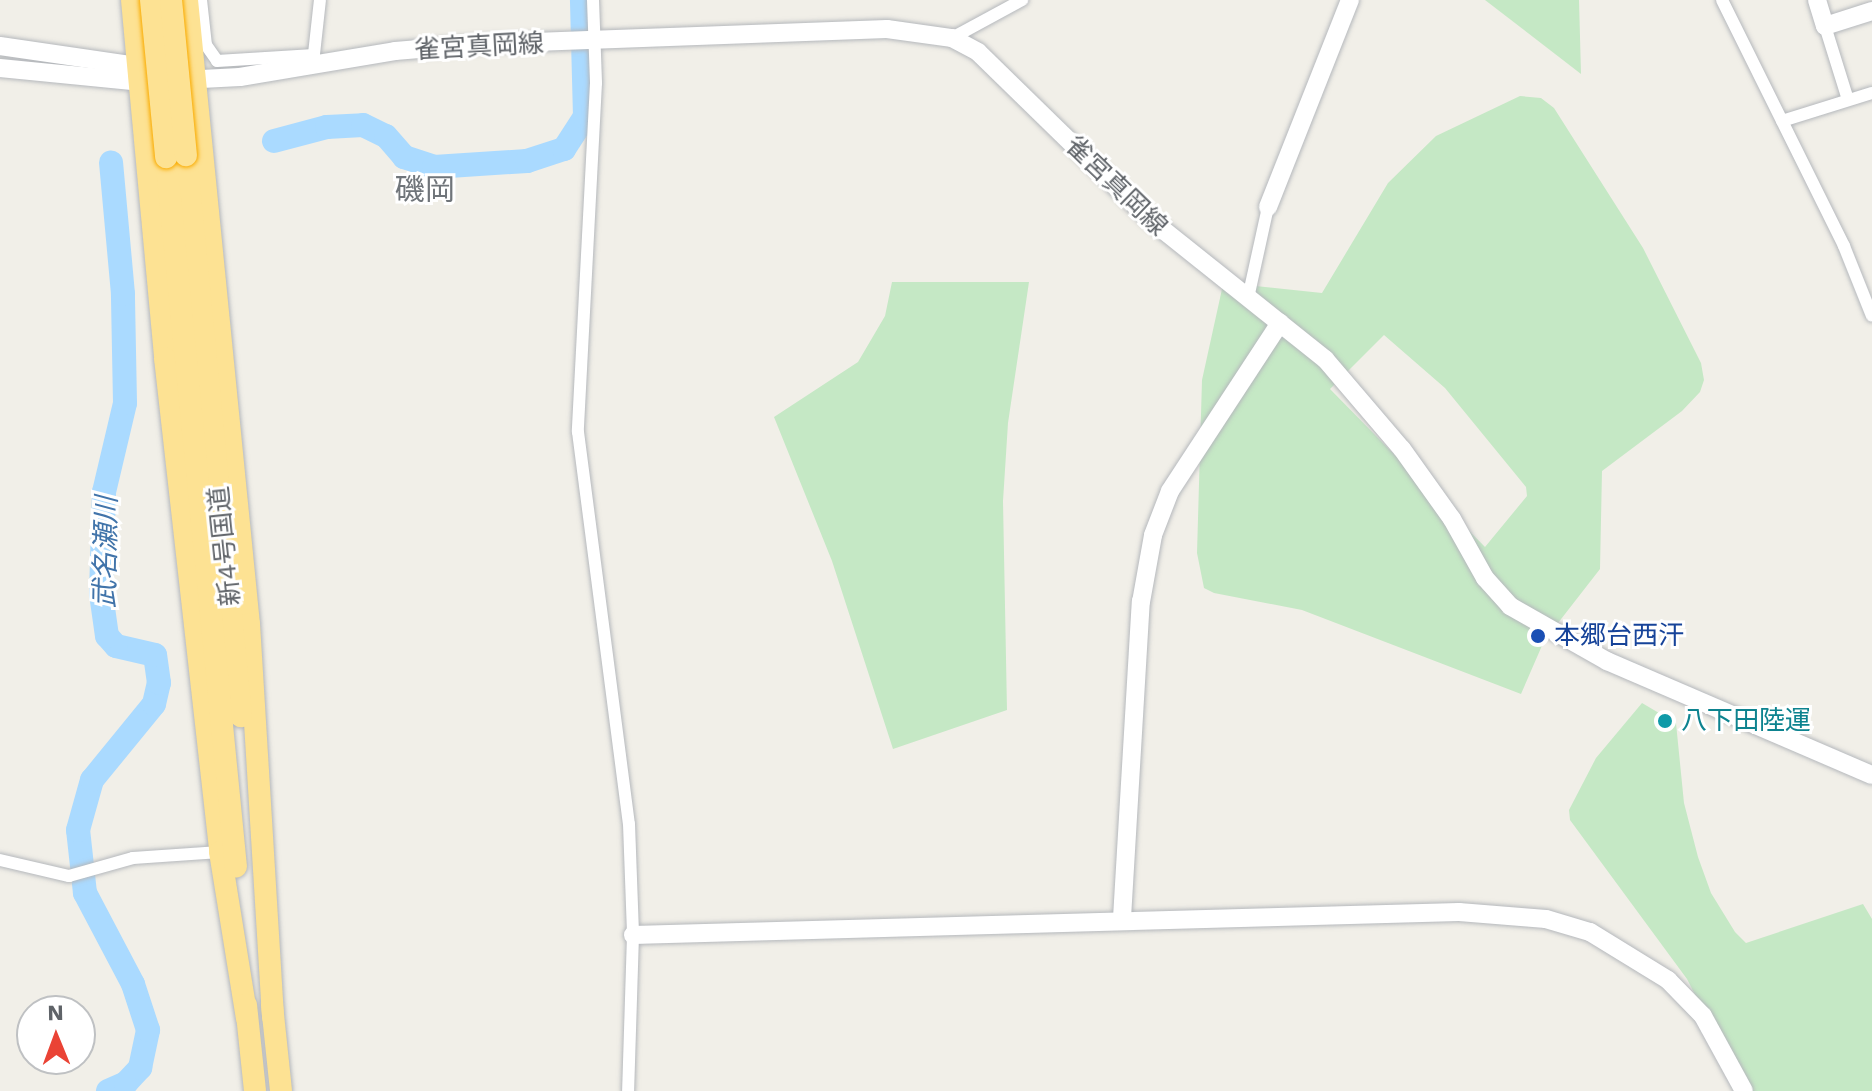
<!DOCTYPE html>
<meta charset="utf-8">
<style>
body{margin:0}
#map{position:relative;width:1872px;height:1091px;overflow:hidden;background:#f1efe8;font-family:"Work Sans","Noto Sans JP",sans-serif}
div>[style]{position:absolute}
.green>*{inset:0;background:#c5e8c5}
.river>*{height:24px;margin:-12px;padding:0 12px;transform-origin:12px;border-radius:12px;background:#aadaff}
.roads{filter:drop-shadow(0 0 2px #b5b8bc) drop-shadow(0 0 2px #b5b8bc)}
.street>*{height:12px;margin:-6px;padding:0 6px;transform-origin:6px;border-radius:6px;background:#fff}
.secondary>*{height:18px;margin:-9px;padding:0 9px;transform-origin:9px;border-radius:9px;background:#fff}
.highway>*{height:22px;margin:-11px;padding:0 11px;transform-origin:11px;border-radius:11px;background:#fde293}
.bridges{filter:drop-shadow(0 0 2px #f9ab00) drop-shadow(0 0 2px #f9ab00)}
.highway-bridge>*{height:22px;margin:-11px;padding:0 11px;transform-origin:11px;border-radius:11px;background:#fde293}
.dots>*{width:22px;height:22px;translate:-50% -50%;box-sizing:border-box;border:4px solid #fff;border-radius:50%}
span{translate:-50% -50%;white-space:nowrap;text-align:center;line-height:1.15;-webkit-text-stroke:6px #fff;paint-order:stroke}
.street-label{font-size:26px;color:#5f6368}
.transit-label{font-size:26px;color:#164399}
.left{translate:0 -50%;text-align:left}
.culture-label{font-size:26px;color:#0d838f}
.water-label{font-size:28px;color:#4174aa;font-style:italic}
.quarter-label{font-size:30px;color:#70757a}
.north{position:absolute;left:16px;top:995px;width:80px;height:80px;box-sizing:border-box;background:#fff;border:2px solid #bfc1c3;border-radius:50%;rotate:359deg;font-size:22px;font-weight:700;line-height:32px;text-align:center;color:#5f6368}
.north::after{content:'';display:block;margin:auto;width:28px;height:36px;background:#ea4335;clip-path:polygon(50% 0,100% 100%,50% 72%,0 100%)}
</style>
<div id="map">
<div class="green">
<i style="clip-path:polygon(1485px 0,1579px 0,1581px 74px)"></i>
<i style="clip-path:polygon(evenodd,1520px 96px,1541px 98px,1554px 108px,1643px 248px,1701px 363px,1704px 380px,1700px 392px,1682px 411px,1602px 471px,1600px 569px,1544px 641px,1521px 694px,1302px 610px,1214px 593px,1204px 588px,1197px 553px,1202px 380px,1222px 289px,1228px 283px,1322px 293px,1388px 183px,1436px 136px,1520px 96px,1384px 335px,1445px 388px,1526px 487px,1527px 496px,1485px 547px,1330px 389px,1384px 335px)"></i>
<i style="clip-path:polygon(892px 282px,1029px 282px,1008px 423px,1003px 501px,1007px 710px,893px 749px,832px 561px,774px 417px,858px 362px,885px 316px)"></i>
<i style="clip-path:polygon(1642px 703px,1676px 723px,1684px 803px,1698px 857px,1711px 893px,1735px 932px,1746px 943px,1863px 904px,1872px 919px,1872px 1091px,1744px 1091px,1687px 979px,1570px 820px,1569px 810px,1596px 758px)"></i>
</div>
<div class="river">
<i style="left:274px;top:141px;width:55px;rotate:-14.8deg"></i>
<i style="left:327px;top:127px;width:36px;rotate:-3deg"></i>
<i style="left:363px;top:125px;width:25px;rotate:26deg"></i>
<i style="left:386px;top:136px;width:28px;rotate:49deg"></i>
<i style="left:404px;top:157px;width:32px;rotate:18deg"></i>
<i style="left:434px;top:167px;width:93px;rotate:-3.7deg"></i>
<i style="left:527px;top:161px;width:39px;rotate:-18deg"></i>
<i style="left:564px;top:149px;width:38px;rotate:-57deg"></i>
<i style="left:585px;top:117px;width:117px;rotate:-91.5deg"></i>
<i style="left:108px;top:1091px;width:20px;rotate:-24deg"></i>
<i style="left:126px;top:1083px;width:21px;rotate:-47deg"></i>
<i style="left:140px;top:1068px;width:39px;rotate:-78deg"></i>
<i style="left:148px;top:1030px;width:48px;rotate:-108.1deg"></i>
<i style="left:133px;top:984px;width:103px;rotate:-117.8deg"></i>
<i style="left:85px;top:893px;width:63px;rotate:-96.3deg"></i>
<i style="left:78px;top:830px;width:52px;rotate:-74.4deg"></i>
<i style="left:92px;top:780px;width:98px;rotate:-50.8deg"></i>
<i style="left:154px;top:704px;width:22px;rotate:-77deg"></i>
<i style="left:159px;top:683px;width:28px;rotate:-98deg"></i>
<i style="left:155px;top:655px;width:40px;rotate:-167deg"></i>
<i style="left:116px;top:646px;width:13px;rotate:-132deg"></i>
<i style="left:107px;top:636px;width:42px;rotate:-98.1deg"></i>
<i style="left:101px;top:594px;width:102px;rotate:-88.3deg"></i>
<i style="left:104px;top:492px;width:91px;rotate:-76.7deg"></i>
<i style="left:125px;top:403px;width:109px;rotate:-91.1deg"></i>
<i style="left:123px;top:294px;width:132px;rotate:-95.2deg"></i>
</div>
<div class="roads">
<div class="street">
<i style="left:201px;top:0;width:45px;rotate:83.7deg"></i>
<i style="left:206px;top:45px;width:19px;rotate:55deg"></i>
<i style="left:217px;top:61px;width:97px;rotate:-3.5deg"></i>
<i style="left:593px;top:0;width:83px;rotate:87.9deg"></i>
<i style="left:596px;top:83px;width:349px;rotate:93deg"></i>
<i style="left:578px;top:432px;width:395px;rotate:82.6deg"></i>
<i style="left:629px;top:824px;width:111px;rotate:87.9deg"></i>
<i style="left:633px;top:935px;width:156px;rotate:91.8deg"></i>
<i style="left:1722px;top:0;width:275px;rotate:63.6deg"></i>
<i style="left:1844px;top:246px;width:75px;rotate:68.2deg"></i>
<i style="left:1825px;top:26px;width:77px;rotate:72.7deg"></i>
<i style="left:952px;top:38px;width:80px;rotate:-28.5deg"></i>
<i style="left:313px;top:63px;width:63px;rotate:-83.7deg"></i>
<i style="left:1782px;top:121px;width:94px;rotate:-17.3deg"></i>
<i style="left:1248px;top:298px;width:93px;rotate:-77.6deg"></i>
<i style="left:0;top:860px;width:71px;rotate:13.1deg"></i>
<i style="left:69px;top:876px;width:66px;rotate:-15.7deg"></i>
<i style="left:133px;top:858px;width:87px;rotate:-3.9deg"></i>
</div>
<div class="secondary">
<i style="left:1817px;top:0;width:27px;rotate:73deg"></i>
<i style="left:1825px;top:26px;width:49px;rotate:-17.7deg"></i>
<i style="left:0;top:46px;width:152px;rotate:8.3deg"></i>
<i style="left:0;top:68px;width:153px;rotate:5.6deg"></i>
<i style="left:182px;top:80px;width:58px;rotate:-3deg"></i>
<i style="left:240px;top:77px;width:157px;rotate:-9.5deg"></i>
<i style="left:395px;top:51px;width:85px;rotate:-4.7deg"></i>
<i style="left:480px;top:44px;width:407px;rotate:-2.1deg"></i>
<i style="left:887px;top:29px;width:66px;rotate:7.9deg"></i>
<i style="left:952px;top:38px;width:30px;rotate:28deg"></i>
<i style="left:978px;top:52px;width:236px;rotate:44.3deg"></i>
<i style="left:1147px;top:217px;width:228px;rotate:38.6deg"></i>
<i style="left:1325px;top:359px;width:118px;rotate:49.5deg"></i>
<i style="left:1402px;top:449px;width:86px;rotate:54.5deg"></i>
<i style="left:1452px;top:519px;width:68px;rotate:60.8deg"></i>
<i style="left:1485px;top:578px;width:38px;rotate:48deg"></i>
<i style="left:1510px;top:606px;width:112px;rotate:29.6deg"></i>
<i style="left:1607px;top:661px;width:288px;rotate:23.3deg"></i>
<i style="left:1268px;top:207px;width:223px;rotate:-68.4deg"></i>
<i style="left:1122px;top:918px;width:317px;rotate:-86.6deg"></i>
<i style="left:1141px;top:602px;width:68px;rotate:-79.8deg"></i>
<i style="left:1153px;top:535px;width:47px;rotate:-68.9deg"></i>
<i style="left:1170px;top:491px;width:201px;rotate:-56.8deg"></i>
<i style="left:633px;top:935px;width:826px;rotate:-1.59deg"></i>
<i style="left:1459px;top:912px;width:87px;rotate:4.6deg"></i>
<i style="left:1546px;top:919px;width:46px;rotate:16.5deg"></i>
<i style="left:1590px;top:932px;width:92px;rotate:31.6deg"></i>
<i style="left:1668px;top:980px;width:50px;rotate:45.8deg"></i>
<i style="left:1703px;top:1016px;width:85px;rotate:61.3deg"></i>
</div>
<div class="highway">
<i style="left:132px;top:0;width:360px;rotate:84.7deg"></i>
<i style="left:165px;top:358px;width:497px;rotate:83.6deg"></i>
<i style="left:220px;top:852px;width:168px;rotate:80.8deg"></i>
<i style="left:187px;top:0;width:627px;rotate:84.33deg"></i>
<i style="left:249px;top:624px;width:394px;rotate:86.5deg"></i>
<i style="left:186px;top:155px;width:564px;rotate:84.4deg"></i>
<i style="left:166px;top:157px;width:713px;rotate:84.37deg"></i>
<i style="left:246px;top:1005px;width:86px;rotate:84deg"></i>
<i style="left:272px;top:1005px;width:86px;rotate:84deg"></i>
</div>
</div>
<div class="bridges">
<div class="highway-bridge">
<i style="left:151px;top:0;width:158px;rotate:84.5deg"></i>
<i style="left:171px;top:0;width:156px;rotate:84.5deg"></i>
</div>
</div>
<div class="dots">
<i style="left:1538px;top:636px;background:#1a4fb4"></i>
<i style="left:1665px;top:721px;background:#0f9aa8"></i>
</div>
<div class="street-label">
<span style="left:479px;top:47px;rotate:-3deg">雀宮真岡線</span>
<span style="left:1116px;top:186px;rotate:44deg">雀宮真岡線</span>
<span style="left:225px;top:546px;rotate:-96deg">新4号国道</span>
</div>
<div class="transit-label">
<span class="left" style="left:1554px;top:636px">本郷台西汗</span>
</div>
<div class="culture-label">
<span class="left" style="left:1681px;top:721px">八下田陸運</span>
</div>
<div class="water-label">
<span style="left:106px;top:552px;rotate:-89deg">武名瀬川</span>
</div>
<div class="quarter-label">
<span style="left:425px;top:190px">磯岡</span>
</div>
<div class="north">N</div>
</div>
